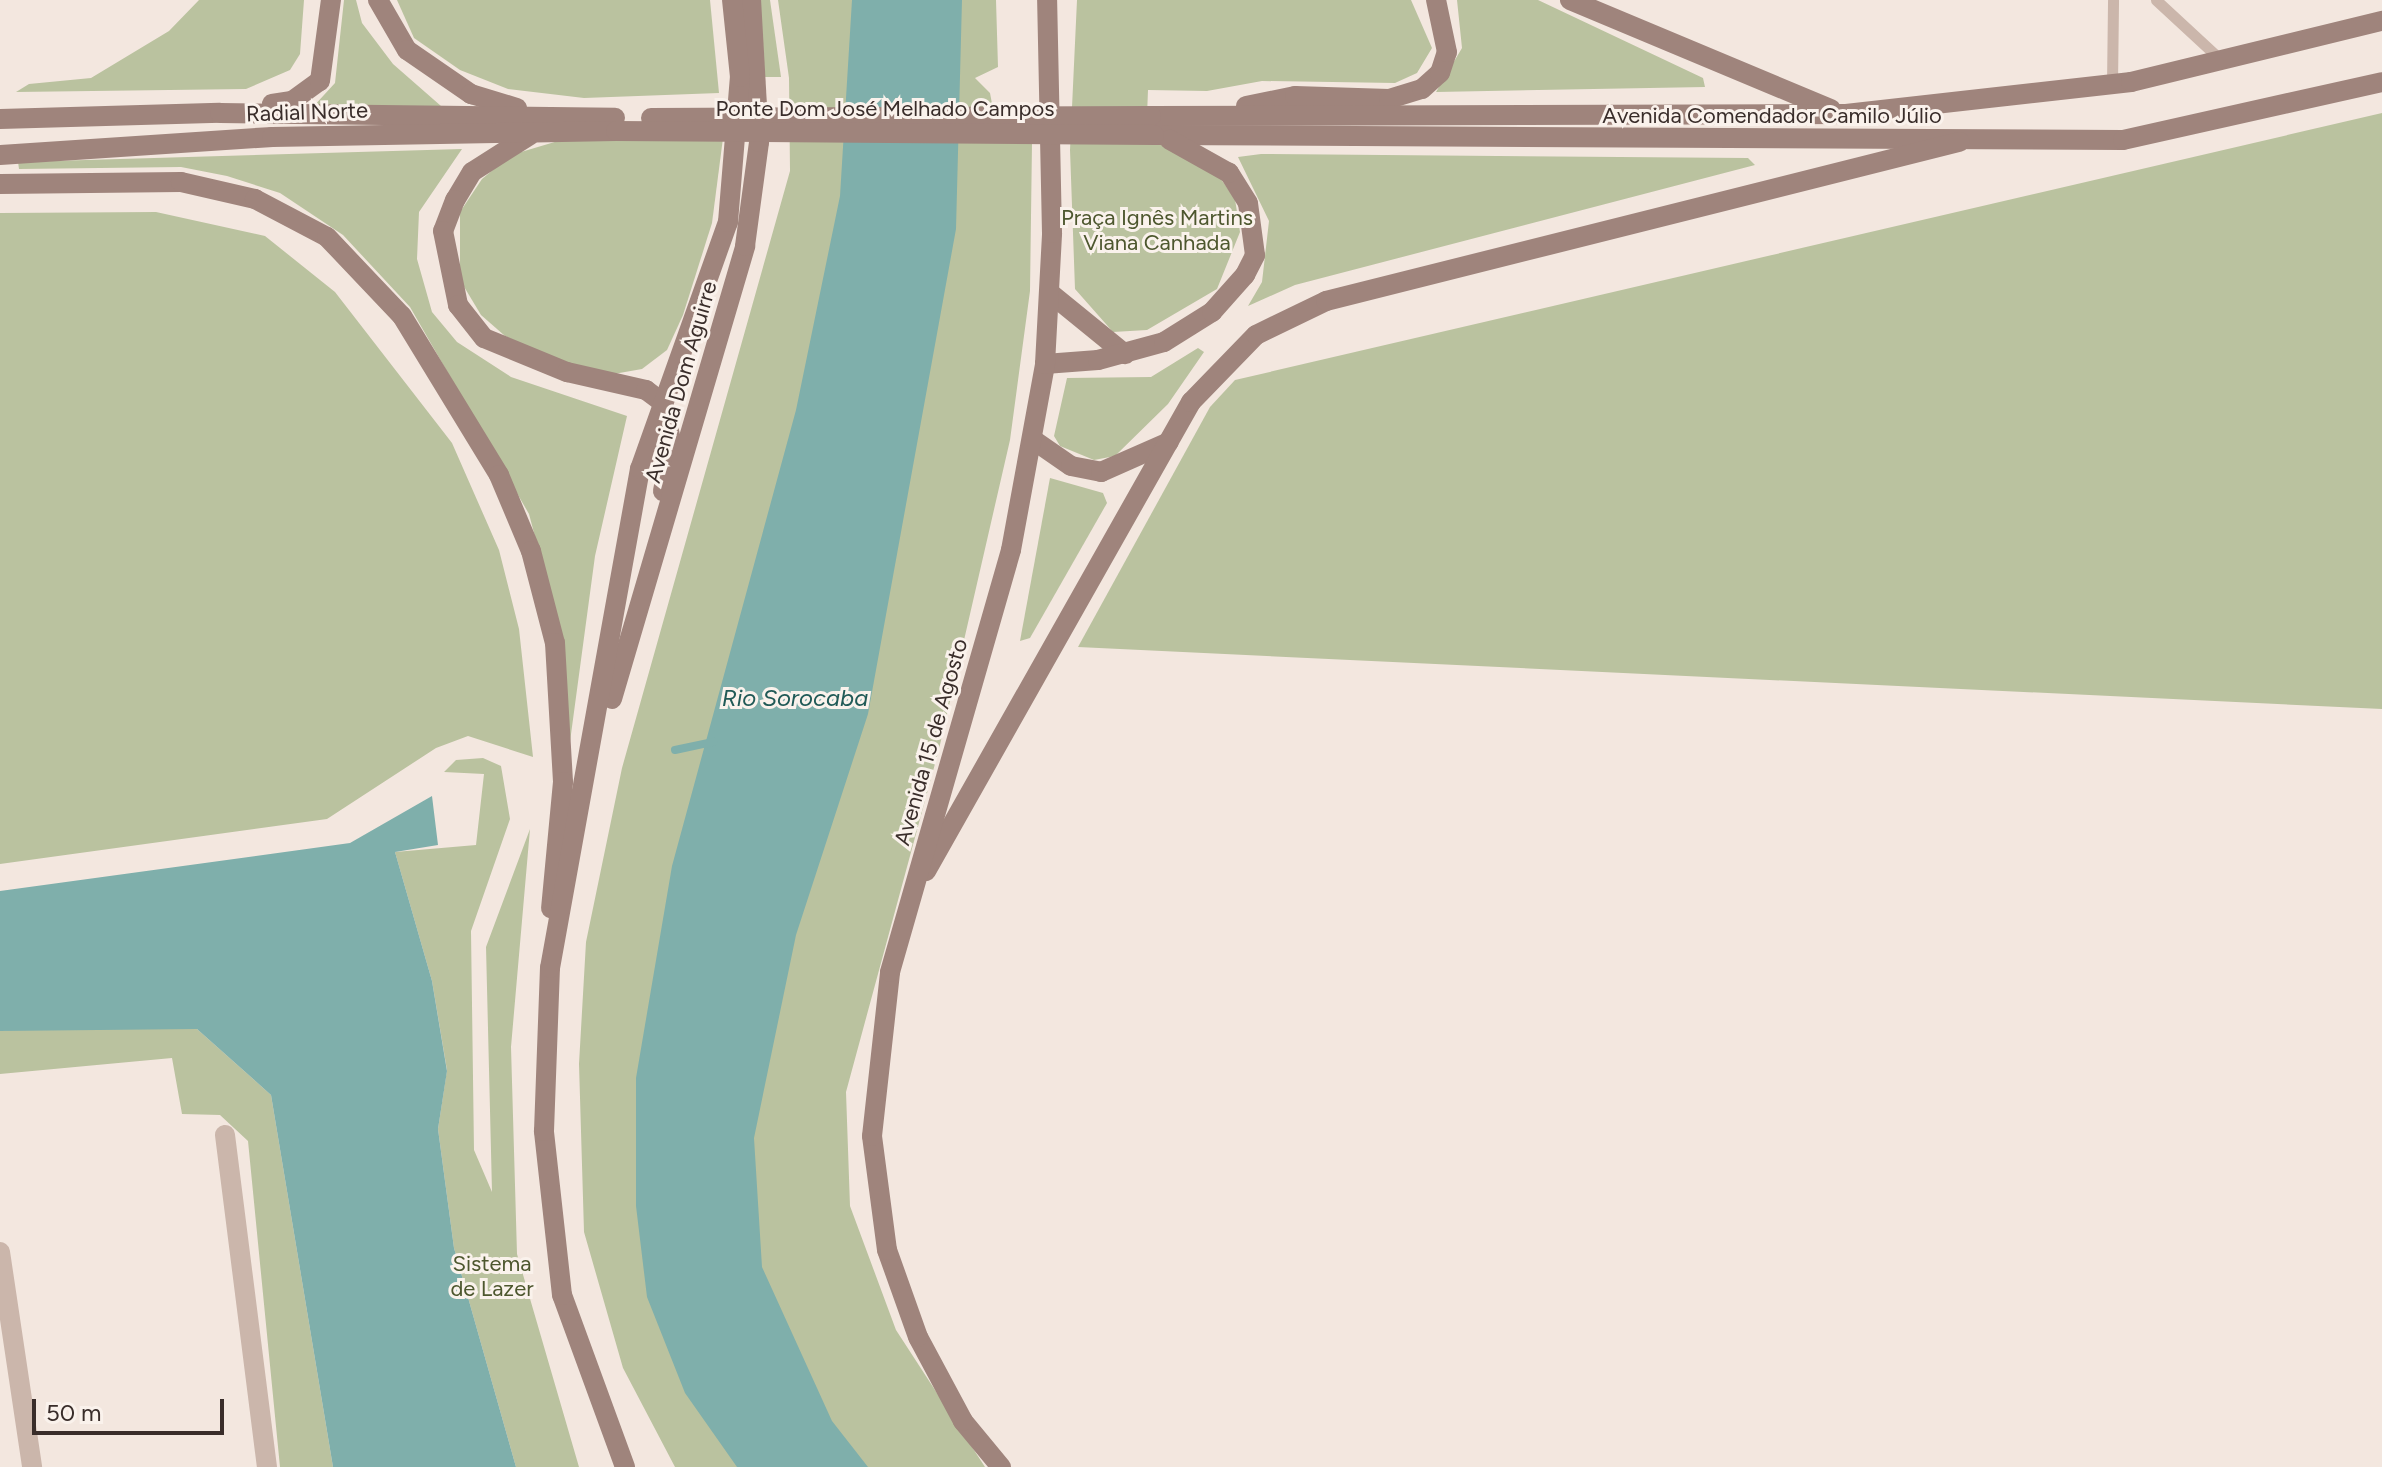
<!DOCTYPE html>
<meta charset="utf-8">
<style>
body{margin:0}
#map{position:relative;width:2382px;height:1467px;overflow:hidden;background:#f3e7df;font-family:Figtree,sans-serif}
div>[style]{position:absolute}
.green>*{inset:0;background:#bac29f}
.water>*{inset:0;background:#7fafab}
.stream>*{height:8px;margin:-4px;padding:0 4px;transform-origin:4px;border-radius:4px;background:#7fafab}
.lane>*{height:11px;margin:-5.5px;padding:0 5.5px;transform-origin:5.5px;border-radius:5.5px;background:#cbb6ab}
.street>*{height:20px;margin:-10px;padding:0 10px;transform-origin:10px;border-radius:10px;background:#cbb6ab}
.secondary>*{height:20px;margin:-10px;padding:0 10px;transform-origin:10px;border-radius:10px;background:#9f847c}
.secondary-bridge>*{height:20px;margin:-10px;padding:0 10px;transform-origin:10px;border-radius:10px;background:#9f847c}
span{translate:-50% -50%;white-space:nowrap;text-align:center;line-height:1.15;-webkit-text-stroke:6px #faf2ec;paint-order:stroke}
.street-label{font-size:22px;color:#392d2a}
.park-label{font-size:22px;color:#4d572e}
.water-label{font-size:24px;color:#205a57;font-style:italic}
.scale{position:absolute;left:32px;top:1399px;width:192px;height:36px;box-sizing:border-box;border:4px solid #392d2a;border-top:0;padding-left:10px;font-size:24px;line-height:28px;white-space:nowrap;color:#392d2a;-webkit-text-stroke:6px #faf2ec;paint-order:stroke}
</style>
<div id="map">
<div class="green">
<i style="clip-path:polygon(199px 0,304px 0,300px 54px,290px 70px,246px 89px,16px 92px,29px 84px,91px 78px,169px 31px)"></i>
<i style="clip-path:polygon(344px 0,356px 0,362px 23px,393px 64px,441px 106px,312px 108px,335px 83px)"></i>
<i style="clip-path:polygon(397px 0,710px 0,719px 93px,584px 98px,508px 89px,460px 70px,414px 38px)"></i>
<i style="clip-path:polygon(756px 0,770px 0,781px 77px,764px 77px)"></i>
<i style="clip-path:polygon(778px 0,996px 0,998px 67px,975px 78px,990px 93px,999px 141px,1032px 143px,1030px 291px,1010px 440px,939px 749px,846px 1092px,850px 1206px,896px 1330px,985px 1467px,675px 1467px,623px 1368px,584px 1232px,579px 1064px,586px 942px,622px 768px,790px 171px,789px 78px)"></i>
<i style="clip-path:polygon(1077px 0,1411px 0,1432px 48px,1417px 73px,1395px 83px,1262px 81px,1207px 91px,1148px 90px,1146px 142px,1185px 149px,1216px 172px,1235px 199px,1240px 232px,1217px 289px,1147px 330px,1113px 332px,1075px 289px,1070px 150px)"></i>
<i style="clip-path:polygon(1457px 0,1538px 0,1703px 78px,1705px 87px,1436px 92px,1462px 48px)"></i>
<i style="clip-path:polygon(2382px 113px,2382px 709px,1078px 647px,1210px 407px,1235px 380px)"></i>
<i style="clip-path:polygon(723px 138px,712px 223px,683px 315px,667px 350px,642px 369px,608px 375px,557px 360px,505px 336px,481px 315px,460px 280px,460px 212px,482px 179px,511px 155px,558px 141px)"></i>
<i style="clip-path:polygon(462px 149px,419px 212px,417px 259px,432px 312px,457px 342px,511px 377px,627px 416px,595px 556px,569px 749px,560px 631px,529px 514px,410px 307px,343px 235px,280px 193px,227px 176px,181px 167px,19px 169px,18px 162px)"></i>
<i style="clip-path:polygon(1261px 154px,1748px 158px,1755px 165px,1295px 285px,1248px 306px,1262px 282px,1269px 221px,1238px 157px)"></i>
<i style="clip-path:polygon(156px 212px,265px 236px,335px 292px,452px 443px,499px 550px,519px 629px,533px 757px,468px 736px,436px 748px,327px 819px,0 864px,0 213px)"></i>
<i style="clip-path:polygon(1198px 348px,1204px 352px,1168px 404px,1115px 456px,1094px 460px,1060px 446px,1054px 436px,1067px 378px,1151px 377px)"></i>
<i style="clip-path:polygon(1050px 478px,1103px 493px,1107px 503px,1030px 638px,1020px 641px)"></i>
<i style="clip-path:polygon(483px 758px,501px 766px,510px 819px,471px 931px,474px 1150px,492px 1192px,486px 947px,530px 829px,511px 1047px,517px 1254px,579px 1467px,516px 1467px,454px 1248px,438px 1129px,447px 1070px,432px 981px,395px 852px,476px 845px,484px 774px,444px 772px,456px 760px)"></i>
<i style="clip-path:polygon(31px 1028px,197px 1029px,271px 1095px,333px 1467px,280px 1467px,248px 1141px,220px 1115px,182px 1114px,172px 1058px,0 1074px,0 1031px)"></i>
</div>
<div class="water">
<i style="clip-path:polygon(852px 0,962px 0,956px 229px,868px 714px,796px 935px,754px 1138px,762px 1267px,832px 1421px,868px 1467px,737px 1467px,685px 1393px,647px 1297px,636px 1206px,636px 1078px,672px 866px,796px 410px,840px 196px)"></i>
<i style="clip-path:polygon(432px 796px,438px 845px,395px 852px,432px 981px,447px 1071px,438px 1129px,454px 1248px,516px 1467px,333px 1467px,271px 1095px,197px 1029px,0 1031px,0 891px,350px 843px)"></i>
</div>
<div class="stream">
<i style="left:675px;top:750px;width:39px;rotate:-12deg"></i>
</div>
<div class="lane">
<i style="left:2156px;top:0;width:88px;rotate:42.7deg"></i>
<i style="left:2112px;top:85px;width:85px;rotate:-89.3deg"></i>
</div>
<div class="street">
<i style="left:225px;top:1135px;width:335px;rotate:82.8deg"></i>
<i style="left:0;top:1252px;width:217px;rotate:81.5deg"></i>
</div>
<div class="secondary">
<i style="left:378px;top:0;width:58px;rotate:59.9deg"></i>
<i style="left:407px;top:50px;width:78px;rotate:34.5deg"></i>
<i style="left:471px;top:94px;width:48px;rotate:16.9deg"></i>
<i style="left:1570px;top:0;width:283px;rotate:22.7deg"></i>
<i style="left:272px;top:104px;width:20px;rotate:-9deg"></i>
<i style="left:292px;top:101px;width:34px;rotate:-36deg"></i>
<i style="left:320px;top:81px;width:82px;rotate:-82.3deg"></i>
<i style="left:1246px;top:106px;width:50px;rotate:-11.5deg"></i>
<i style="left:1295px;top:96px;width:94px;rotate:1.8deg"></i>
<i style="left:1389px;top:99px;width:34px;rotate:-17deg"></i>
<i style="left:1422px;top:89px;width:24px;rotate:-42deg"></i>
<i style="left:1440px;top:73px;width:22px;rotate:-72deg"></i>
<i style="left:1447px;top:52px;width:53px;rotate:-101.9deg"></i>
<i style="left:1151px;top:116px;width:695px;rotate:-0.16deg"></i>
<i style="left:1846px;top:114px;width:287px;rotate:-6.4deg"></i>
<i style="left:2131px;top:82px;width:258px;rotate:-13.7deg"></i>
<i style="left:0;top:119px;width:220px;rotate:-1.6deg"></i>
<i style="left:220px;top:113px;width:395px;rotate:0.7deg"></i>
<i style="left:530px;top:135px;width:69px;rotate:147.5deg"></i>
<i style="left:472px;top:172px;width:33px;rotate:121deg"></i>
<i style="left:455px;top:200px;width:33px;rotate:111deg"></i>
<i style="left:443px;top:231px;width:76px;rotate:78.5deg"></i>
<i style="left:458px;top:305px;width:42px;rotate:51.8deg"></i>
<i style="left:484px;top:338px;width:90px;rotate:22.3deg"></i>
<i style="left:567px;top:372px;width:81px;rotate:12.8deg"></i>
<i style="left:646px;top:390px;width:21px;rotate:37deg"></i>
<i style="left:663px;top:403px;width:43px;rotate:77.9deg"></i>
<i style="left:672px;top:445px;width:47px;rotate:101.1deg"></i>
<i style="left:1154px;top:135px;width:969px;rotate:0.3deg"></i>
<i style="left:2123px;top:140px;width:265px;rotate:-12.6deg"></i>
<i style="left:0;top:155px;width:273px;rotate:-3.8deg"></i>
<i style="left:272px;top:137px;width:344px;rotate:-1deg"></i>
<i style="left:0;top:184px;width:181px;rotate:-0.6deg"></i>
<i style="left:181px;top:182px;width:76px;rotate:12.9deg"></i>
<i style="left:255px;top:199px;width:81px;rotate:27.8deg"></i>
<i style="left:327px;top:237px;width:109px;rotate:46.5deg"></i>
<i style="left:402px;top:316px;width:186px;rotate:58.6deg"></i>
<i style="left:499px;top:475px;width:82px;rotate:67.2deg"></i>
<i style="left:531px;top:551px;width:95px;rotate:75.4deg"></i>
<i style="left:555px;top:643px;width:139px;rotate:86.7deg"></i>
<i style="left:563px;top:782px;width:127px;rotate:95.4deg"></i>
<i style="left:1050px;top:293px;width:97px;rotate:39.1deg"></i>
<i style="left:1045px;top:364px;width:53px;rotate:-4.3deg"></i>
<i style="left:1098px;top:360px;width:68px;rotate:-15.3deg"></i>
<i style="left:1164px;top:342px;width:57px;rotate:-32deg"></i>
<i style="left:1212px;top:312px;width:50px;rotate:-48.3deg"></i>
<i style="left:1245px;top:275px;width:22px;rotate:-63deg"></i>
<i style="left:1255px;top:255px;width:52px;rotate:-97.7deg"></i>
<i style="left:1248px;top:203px;width:36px;rotate:-122deg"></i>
<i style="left:1229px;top:173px;width:68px;rotate:-150.8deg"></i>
<i style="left:1032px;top:439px;width:47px;rotate:34.7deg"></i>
<i style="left:1071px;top:466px;width:31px;rotate:11deg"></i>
<i style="left:1101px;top:472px;width:74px;rotate:-23.8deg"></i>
<i style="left:612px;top:699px;width:472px;rotate:-73.6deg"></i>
<i style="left:745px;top:246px;width:105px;rotate:-82.3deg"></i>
<i style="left:759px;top:142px;width:142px;rotate:-93.2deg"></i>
<i style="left:926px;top:871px;width:539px;rotate:-60.53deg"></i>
<i style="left:1191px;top:402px;width:93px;rotate:-45.9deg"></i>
<i style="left:1256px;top:335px;width:78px;rotate:-25.9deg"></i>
<i style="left:1326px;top:301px;width:653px;rotate:-14.1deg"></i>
<i style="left:625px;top:1467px;width:183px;rotate:-110.1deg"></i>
<i style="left:562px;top:1295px;width:165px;rotate:-96.3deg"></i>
<i style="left:544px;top:1131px;width:163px;rotate:-87.9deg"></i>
<i style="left:550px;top:968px;width:507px;rotate:-79.78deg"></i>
<i style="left:640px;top:469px;width:262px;rotate:-70.4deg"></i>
<i style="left:728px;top:222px;width:145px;rotate:-85.3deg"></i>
<i style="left:740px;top:77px;width:77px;rotate:-95.9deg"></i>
<i style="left:1001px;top:1467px;width:60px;rotate:-129.6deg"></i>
<i style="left:963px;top:1421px;width:95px;rotate:-118.2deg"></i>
<i style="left:918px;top:1337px;width:92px;rotate:-109.6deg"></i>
<i style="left:887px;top:1250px;width:115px;rotate:-97.5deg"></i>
<i style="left:872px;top:1136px;width:165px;rotate:-83.7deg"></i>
<i style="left:890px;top:972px;width:439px;rotate:-74deg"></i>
<i style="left:1011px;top:550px;width:189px;rotate:-79.6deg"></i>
<i style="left:1045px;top:364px;width:131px;rotate:-86.9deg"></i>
<i style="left:1052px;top:233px;width:233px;rotate:-91.2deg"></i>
</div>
<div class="secondary-bridge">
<i style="left:651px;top:118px;width:500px;rotate:-0.23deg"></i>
<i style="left:616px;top:131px;width:538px;rotate:0.43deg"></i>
</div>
<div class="street-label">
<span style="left:885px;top:109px">Ponte Dom José Melhado Campos</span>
<span style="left:307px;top:112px;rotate:-2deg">Radial Norte</span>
<span style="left:1772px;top:116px">Avenida Comendador Camilo Júlio</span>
<span style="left:681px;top:382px;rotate:-74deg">Avenida Dom Aguirre</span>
<span style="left:931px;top:742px;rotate:-74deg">Avenida 15 de Agosto</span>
</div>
<div class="park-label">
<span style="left:1157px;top:230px">Praça Ignês Martins<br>Viana Canhada</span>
<span style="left:492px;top:1276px">Sistema<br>de Lazer</span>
</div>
<div class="water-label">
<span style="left:795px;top:698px">Rio Sorocaba</span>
</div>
<div class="scale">50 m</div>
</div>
